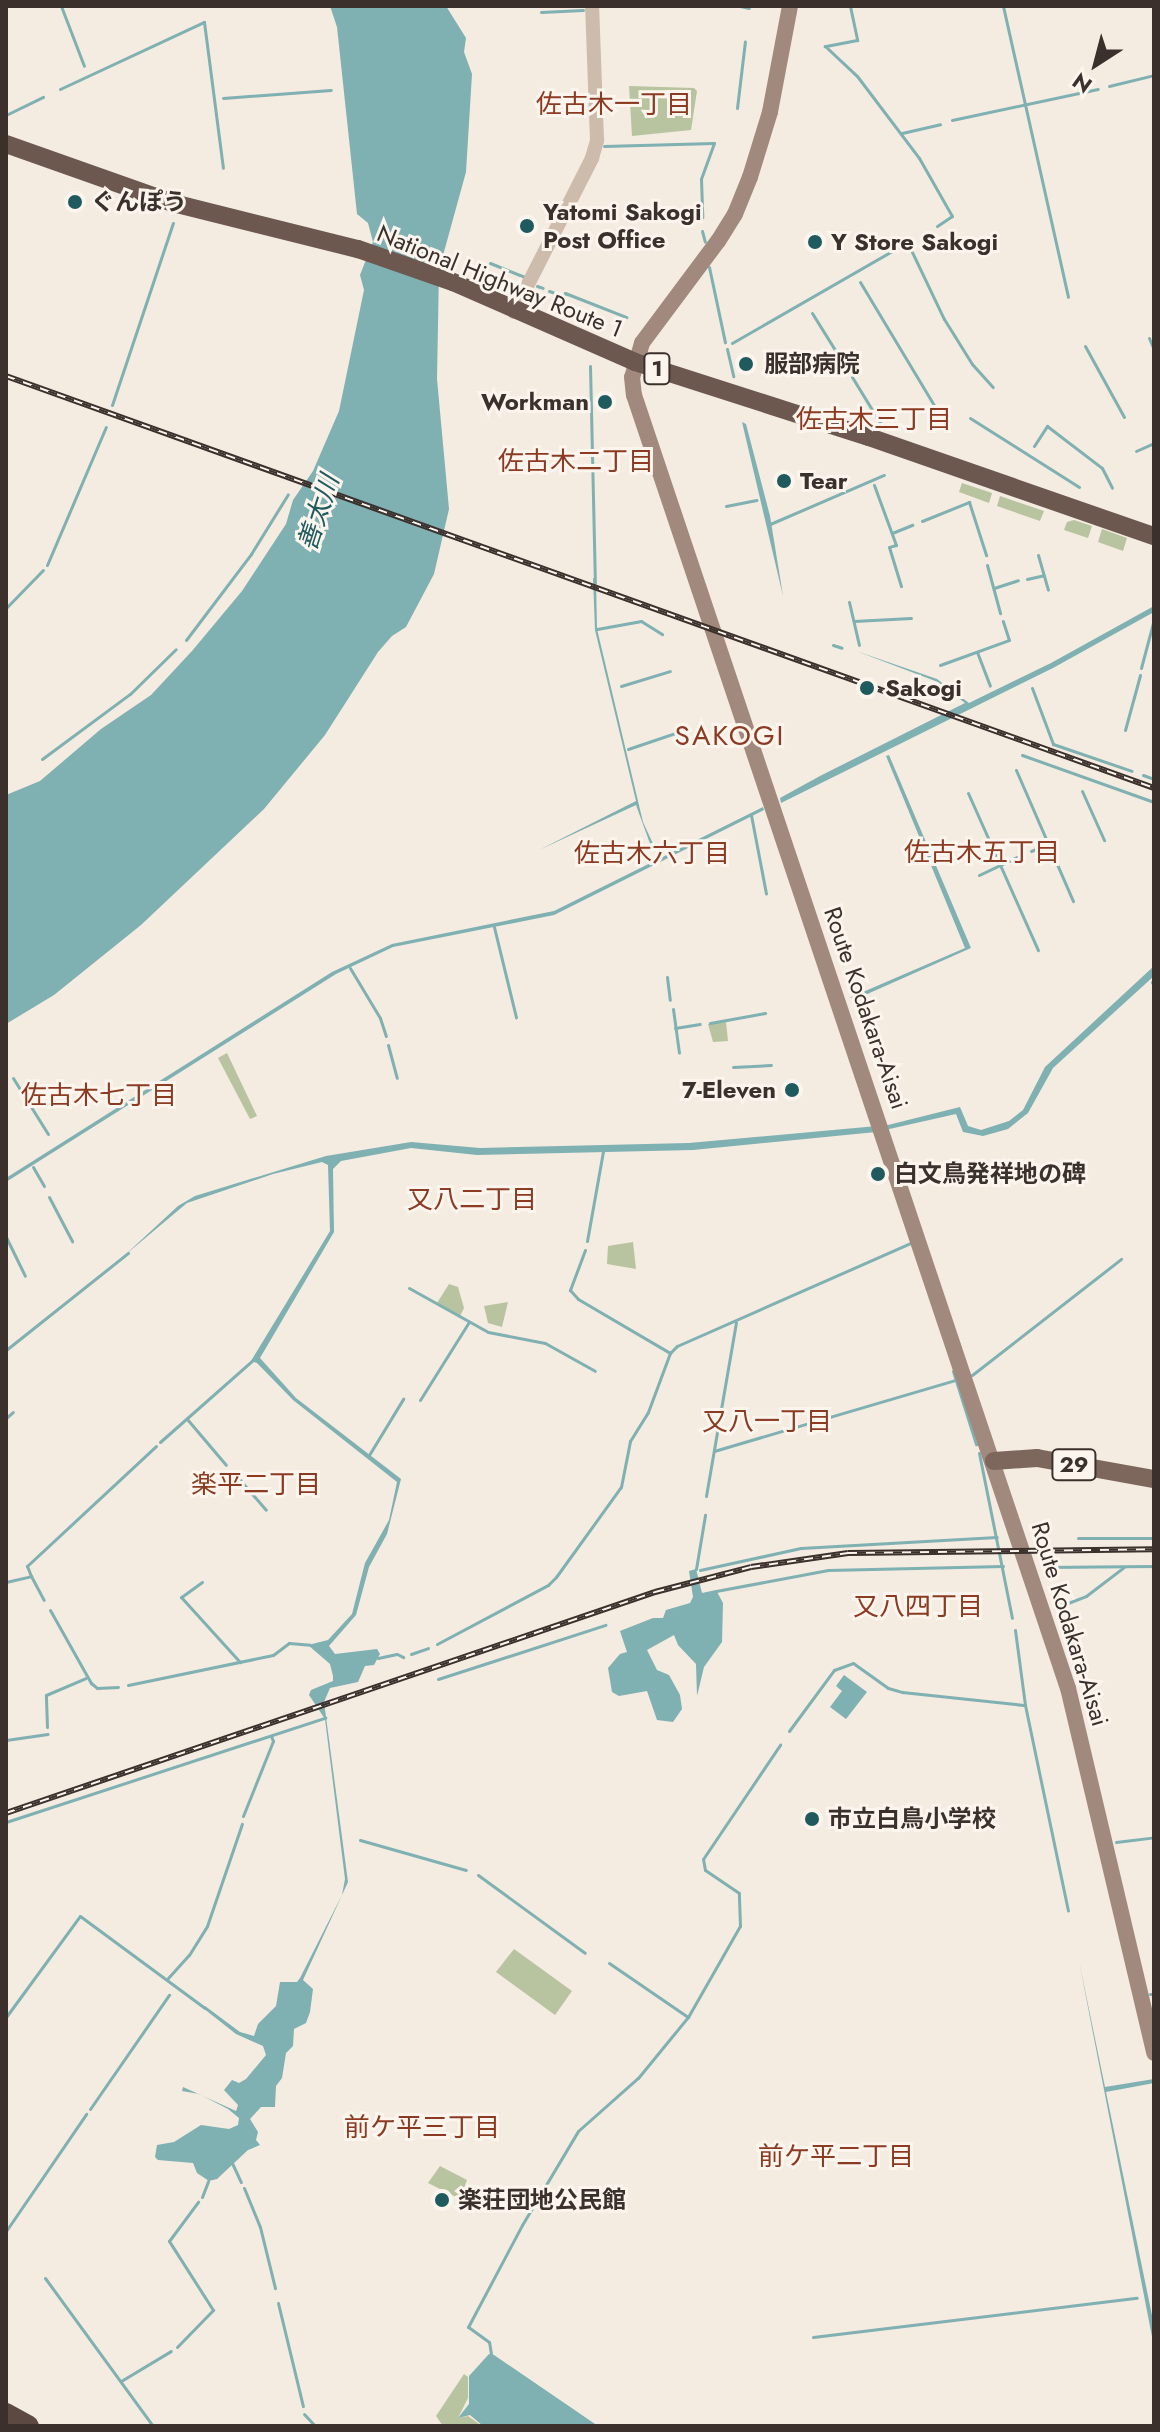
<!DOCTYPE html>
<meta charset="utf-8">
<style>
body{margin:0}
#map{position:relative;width:1160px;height:2432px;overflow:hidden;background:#f4ebe1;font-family:Jost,"Noto Sans JP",sans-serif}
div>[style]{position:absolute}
.green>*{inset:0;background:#b8c4a0}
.water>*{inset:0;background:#7fb0b2}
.stream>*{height:3px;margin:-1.5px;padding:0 1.5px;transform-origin:1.5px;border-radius:1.5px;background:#7fb0b2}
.tertiary>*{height:14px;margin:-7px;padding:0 7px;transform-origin:7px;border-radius:7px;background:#cdbbac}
.secondary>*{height:16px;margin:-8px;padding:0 8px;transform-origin:8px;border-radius:8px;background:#a18a7d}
.primary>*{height:18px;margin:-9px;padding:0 9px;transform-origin:9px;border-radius:9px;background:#7d675c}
.trunk>*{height:18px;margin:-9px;padding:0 9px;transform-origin:9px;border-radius:9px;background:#6c584f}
.motorway>*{height:20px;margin:-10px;padding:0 10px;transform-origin:10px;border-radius:10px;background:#5c4a42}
.rail>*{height:6px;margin-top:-3px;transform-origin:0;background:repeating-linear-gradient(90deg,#fbf5ee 0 9px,#3b302b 0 18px);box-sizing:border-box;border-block:2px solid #3b302b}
.dots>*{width:22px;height:22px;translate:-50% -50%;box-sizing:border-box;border:4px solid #fbf5ee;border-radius:50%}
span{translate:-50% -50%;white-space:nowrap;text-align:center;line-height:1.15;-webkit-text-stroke:6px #fbf5ee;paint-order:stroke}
.shield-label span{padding:2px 6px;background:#fbf5ee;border:2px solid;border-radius:6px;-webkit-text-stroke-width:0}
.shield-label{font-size:22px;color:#3b302b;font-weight:700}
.poi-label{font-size:24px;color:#3b302b;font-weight:700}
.left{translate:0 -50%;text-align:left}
.right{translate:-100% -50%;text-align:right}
.street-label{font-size:24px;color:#3b302b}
.neighbourhood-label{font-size:26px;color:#8c3b22}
.water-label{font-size:26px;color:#1f5a5e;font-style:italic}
.quarter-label{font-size:28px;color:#8c3b22;letter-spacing:2px}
.frame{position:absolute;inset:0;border:8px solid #3b302b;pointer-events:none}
.north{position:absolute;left:1056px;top:24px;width:80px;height:80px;-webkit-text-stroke:6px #fbf5ee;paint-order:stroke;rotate:216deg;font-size:22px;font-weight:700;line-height:32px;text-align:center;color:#3b302b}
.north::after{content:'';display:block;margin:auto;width:28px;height:36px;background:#3b302b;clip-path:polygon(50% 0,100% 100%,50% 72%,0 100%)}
</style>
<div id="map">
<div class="green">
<i style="clip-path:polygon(629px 86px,694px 88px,697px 91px,691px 130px,632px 136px)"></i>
<i style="clip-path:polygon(962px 483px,992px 493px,989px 503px,959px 492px)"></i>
<i style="clip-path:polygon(1000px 496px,1044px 511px,1040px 521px,997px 506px)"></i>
<i style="clip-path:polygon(1074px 520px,1092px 526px,1088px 538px,1064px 530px,1067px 522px)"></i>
<i style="clip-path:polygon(1102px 529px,1127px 538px,1123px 551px,1098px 542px)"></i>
<i style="clip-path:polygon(726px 1022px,728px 1041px,713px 1042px,708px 1024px)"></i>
<i style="clip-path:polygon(227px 1053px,257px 1116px,250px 1119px,218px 1058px)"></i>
<i style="clip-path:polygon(633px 1242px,636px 1269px,607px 1264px,608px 1246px)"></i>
<i style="clip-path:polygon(449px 1284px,458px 1287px,464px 1308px,460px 1316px,437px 1303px)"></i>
<i style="clip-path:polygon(508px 1302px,502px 1327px,488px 1323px,484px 1306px)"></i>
<i style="clip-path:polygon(514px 1949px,572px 1991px,555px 2015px,496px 1972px)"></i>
<i style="clip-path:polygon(440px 2166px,467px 2180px,460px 2199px,428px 2183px)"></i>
<i style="clip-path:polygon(464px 2374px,468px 2377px,468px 2398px,458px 2418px,468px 2416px,482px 2426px,443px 2426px,436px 2416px)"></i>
</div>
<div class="water">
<i style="clip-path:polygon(330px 6px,446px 6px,466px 38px,464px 52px,472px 74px,466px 172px,439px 270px,437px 379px,449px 509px,434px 574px,406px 627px,392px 636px,378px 652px,325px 735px,264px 809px,141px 925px,54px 995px,6px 1024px,6px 795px,40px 781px,101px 729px,151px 695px,192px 651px,242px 591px,286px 524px,293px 500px,313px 471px,339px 411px,364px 290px,360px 275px,373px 242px,368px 223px,357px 214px,337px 27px)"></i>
<i style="clip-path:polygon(742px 422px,746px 424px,770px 516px,783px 596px)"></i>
<i style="clip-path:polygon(593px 578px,596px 579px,597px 629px,643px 822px,655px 848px,652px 849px,636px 805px,539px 850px,636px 801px,595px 630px)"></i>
<i style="clip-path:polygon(1154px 606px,1154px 612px,1053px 668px,781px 803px,780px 798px,820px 776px,965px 703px,938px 682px,856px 651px,937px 679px,969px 703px,1051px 663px)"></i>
<i style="clip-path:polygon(889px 755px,971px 948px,865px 995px,849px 998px,965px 948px,886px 756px)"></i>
<i style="clip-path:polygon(763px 807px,764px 810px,554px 915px,393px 947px,336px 974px,6px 1182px,6px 1178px,332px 972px,392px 944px,554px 911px)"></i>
<i style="clip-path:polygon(1154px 966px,1154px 976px,1053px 1068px,1028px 1113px,1008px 1129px,983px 1136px,963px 1132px,956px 1114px,876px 1132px,693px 1150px,477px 1155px,411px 1148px,341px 1161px,333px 1169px,334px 1232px,260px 1358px,296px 1398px,401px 1479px,387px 1534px,369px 1567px,356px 1615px,329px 1646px,335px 1654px,377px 1649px,380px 1654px,374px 1665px,365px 1666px,358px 1682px,330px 1688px,324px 1702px,348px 1882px,303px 1980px,313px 1989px,310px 2012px,306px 2023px,294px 2029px,293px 2046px,286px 2053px,282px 2078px,276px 2086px,275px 2107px,261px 2107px,250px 2119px,258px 2132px,256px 2140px,260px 2145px,248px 2150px,217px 2179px,209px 2181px,197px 2173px,193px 2163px,158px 2160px,155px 2157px,157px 2145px,174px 2142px,201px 2125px,229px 2129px,238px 2125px,239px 2118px,228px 2109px,199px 2094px,182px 2091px,183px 2087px,236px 2111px,238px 2105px,224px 2090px,232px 2080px,239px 2083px,246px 2079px,266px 2055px,263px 2046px,236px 2034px,203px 2008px,205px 2006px,240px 2032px,254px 2036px,258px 2024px,276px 2006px,280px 1982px,297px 1982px,300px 1978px,342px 1895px,345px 1879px,325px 1719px,309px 1695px,311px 1690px,333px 1681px,333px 1676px,330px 1664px,308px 1645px,328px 1640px,352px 1614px,365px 1563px,389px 1520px,397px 1482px,293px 1400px,257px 1363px,251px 1361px,330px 1231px,328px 1165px,322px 1162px,273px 1174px,187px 1203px,125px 1255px,178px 1206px,195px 1196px,326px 1156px,411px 1142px,480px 1148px,689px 1143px,888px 1125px,960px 1107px,968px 1126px,981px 1130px,1009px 1121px,1023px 1110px,1045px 1067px)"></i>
<i style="clip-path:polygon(696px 1569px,702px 1593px,716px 1590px,723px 1603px,722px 1642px,704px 1667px,697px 1696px,696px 1664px,678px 1645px,674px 1635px,647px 1650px,657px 1670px,669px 1675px,680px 1695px,682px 1709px,673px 1722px,657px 1720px,647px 1691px,619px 1696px,612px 1692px,608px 1668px,620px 1654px,627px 1652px,620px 1631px,653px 1618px,663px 1618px,666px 1610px,690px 1603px,693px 1597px,689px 1571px)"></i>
<i style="clip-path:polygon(844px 1675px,867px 1692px,846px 1719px,830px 1707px,842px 1691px,836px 1686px)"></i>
<i style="clip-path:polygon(1079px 1961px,1105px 2087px,1154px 2079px,1154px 2083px,1106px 2092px,1154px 2325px,1154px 2347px)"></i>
<i style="clip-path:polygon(489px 2354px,494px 2355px,598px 2426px,483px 2426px,470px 2415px,458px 2418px,469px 2404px,469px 2376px)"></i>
</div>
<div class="stream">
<i style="left:61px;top:6px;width:64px;rotate:69deg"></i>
<i style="left:740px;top:6px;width:9px;rotate:13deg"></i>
<i style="left:850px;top:6px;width:35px;rotate:78deg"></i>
<i style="left:857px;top:40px;width:33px;rotate:169deg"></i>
<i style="left:825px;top:46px;width:44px;rotate:43.2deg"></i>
<i style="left:857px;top:76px;width:103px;rotate:52.9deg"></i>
<i style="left:919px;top:158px;width:67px;rotate:60.4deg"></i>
<i style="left:952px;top:216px;width:18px;rotate:146deg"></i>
<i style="left:1003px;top:6px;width:298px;rotate:77.4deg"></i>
<i style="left:541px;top:12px;width:42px;rotate:-2.7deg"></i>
<i style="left:1109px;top:86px;width:46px;rotate:-13.7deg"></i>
<i style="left:60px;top:89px;width:159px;rotate:-25deg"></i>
<i style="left:204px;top:22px;width:147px;rotate:82.6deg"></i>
<i style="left:223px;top:98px;width:108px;rotate:-4.2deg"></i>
<i style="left:737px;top:108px;width:67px;rotate:-83.2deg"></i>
<i style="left:8px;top:114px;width:39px;rotate:-26deg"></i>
<i style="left:952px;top:120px;width:149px;rotate:-12deg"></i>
<i style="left:902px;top:133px;width:39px;rotate:-13deg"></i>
<i style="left:604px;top:146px;width:110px;rotate:-1.6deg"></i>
<i style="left:714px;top:143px;width:38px;rotate:110deg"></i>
<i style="left:701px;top:179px;width:38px;rotate:88deg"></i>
<i style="left:702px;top:231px;width:11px;rotate:75deg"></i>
<i style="left:912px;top:252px;width:74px;rotate:64.5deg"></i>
<i style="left:944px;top:319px;width:53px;rotate:58.1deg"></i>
<i style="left:972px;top:364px;width:31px;rotate:48deg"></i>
<i style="left:490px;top:263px;width:40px;rotate:22deg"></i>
<i style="left:709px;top:267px;width:77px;rotate:78deg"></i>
<i style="left:860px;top:282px;width:163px;rotate:59deg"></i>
<i style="left:537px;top:286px;width:6px;rotate:18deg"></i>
<i style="left:549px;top:291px;width:16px;rotate:18deg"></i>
<i style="left:564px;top:296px;width:3px;rotate:-72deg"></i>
<i style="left:565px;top:293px;width:66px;rotate:21.5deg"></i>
<i style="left:812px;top:313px;width:62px;rotate:58.1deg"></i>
<i style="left:1149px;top:338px;width:13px;rotate:67deg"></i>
<i style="left:732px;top:343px;width:207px;rotate:-29.9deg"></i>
<i style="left:1085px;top:346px;width:81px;rotate:61.2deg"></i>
<i style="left:727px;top:349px;width:28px;rotate:77deg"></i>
<i style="left:590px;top:366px;width:217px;rotate:88.7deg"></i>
<i style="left:852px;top:377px;width:57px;rotate:58.5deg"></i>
<i style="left:112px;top:405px;width:192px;rotate:-71.5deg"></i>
<i style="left:970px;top:418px;width:129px;rotate:32.3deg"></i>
<i style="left:1034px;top:446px;width:24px;rotate:-57deg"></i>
<i style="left:1047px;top:426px;width:69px;rotate:37.4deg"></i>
<i style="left:1102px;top:468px;width:22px;rotate:63deg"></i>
<i style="left:1136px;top:451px;width:20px;rotate:-24deg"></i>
<i style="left:874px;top:485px;width:64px;rotate:69.9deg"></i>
<i style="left:896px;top:545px;width:7px;rotate:164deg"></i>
<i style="left:889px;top:547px;width:41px;rotate:72.9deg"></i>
<i style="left:726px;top:506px;width:31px;rotate:-11deg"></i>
<i style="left:922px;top:521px;width:51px;rotate:-22deg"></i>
<i style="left:969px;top:502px;width:56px;rotate:72.2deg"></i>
<i style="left:770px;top:524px;width:124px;rotate:-23.3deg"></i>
<i style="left:892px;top:533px;width:22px;rotate:-22deg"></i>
<i style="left:1038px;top:555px;width:36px;rotate:74deg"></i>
<i style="left:47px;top:565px;width:150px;rotate:-66.9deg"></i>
<i style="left:987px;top:565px;width:50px;rotate:74.8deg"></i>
<i style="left:1027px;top:579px;width:17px;rotate:-13deg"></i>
<i style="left:994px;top:588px;width:25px;rotate:-18deg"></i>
<i style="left:849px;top:602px;width:44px;rotate:76.9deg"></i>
<i style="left:6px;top:608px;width:53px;rotate:-45.8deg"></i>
<i style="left:854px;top:621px;width:57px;rotate:-3deg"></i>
<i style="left:597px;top:629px;width:45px;rotate:-10.3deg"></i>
<i style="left:641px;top:621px;width:25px;rotate:32deg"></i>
<i style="left:186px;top:640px;width:108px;rotate:-52.9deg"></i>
<i style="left:251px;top:554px;width:70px;rotate:-58.3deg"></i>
<i style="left:833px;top:645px;width:9px;rotate:18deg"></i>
<i style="left:977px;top:652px;width:36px;rotate:69deg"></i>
<i style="left:940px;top:665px;width:73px;rotate:-19.9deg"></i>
<i style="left:1009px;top:640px;width:20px;rotate:-108deg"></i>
<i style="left:1141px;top:668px;width:51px;rotate:-75.1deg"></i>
<i style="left:621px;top:686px;width:51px;rotate:-17deg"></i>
<i style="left:1032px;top:688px;width:60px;rotate:69.4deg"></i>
<i style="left:1053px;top:744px;width:83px;rotate:18.9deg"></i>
<i style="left:1125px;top:730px;width:57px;rotate:-74.7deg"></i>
<i style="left:628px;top:749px;width:62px;rotate:-18.7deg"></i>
<i style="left:1022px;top:755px;width:140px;rotate:19.6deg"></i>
<i style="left:42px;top:759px;width:109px;rotate:-36.5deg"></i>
<i style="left:130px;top:694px;width:64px;rotate:-44.4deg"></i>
<i style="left:1016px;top:770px;width:143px;rotate:66.5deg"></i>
<i style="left:1143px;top:775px;width:12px;rotate:20deg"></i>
<i style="left:1082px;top:791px;width:54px;rotate:65.8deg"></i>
<i style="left:968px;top:793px;width:172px;rotate:66deg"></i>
<i style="left:751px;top:815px;width:80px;rotate:79.2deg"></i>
<i style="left:1031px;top:851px;width:18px;rotate:-22deg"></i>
<i style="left:979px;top:875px;width:44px;rotate:-25.4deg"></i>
<i style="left:494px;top:927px;width:93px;rotate:76.3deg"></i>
<i style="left:350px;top:968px;width:58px;rotate:59deg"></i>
<i style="left:380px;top:1018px;width:19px;rotate:72deg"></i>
<i style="left:667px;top:977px;width:23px;rotate:83deg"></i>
<i style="left:1152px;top:982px;width:4px;rotate:63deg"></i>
<i style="left:673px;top:1009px;width:44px;rotate:82.2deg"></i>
<i style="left:710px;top:1023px;width:56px;rotate:-10.3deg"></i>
<i style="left:675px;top:1028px;width:25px;rotate:-9deg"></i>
<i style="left:388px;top:1045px;width:34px;rotate:75deg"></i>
<i style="left:733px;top:1067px;width:38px;rotate:-3deg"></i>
<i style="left:13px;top:1078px;width:66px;rotate:58deg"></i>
<i style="left:33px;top:1167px;width:22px;rotate:60deg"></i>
<i style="left:49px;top:1197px;width:50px;rotate:62.4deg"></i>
<i style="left:6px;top:1237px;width:43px;rotate:64deg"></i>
<i style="left:587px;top:1241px;width:91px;rotate:-79.9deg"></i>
<i style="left:585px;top:1250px;width:43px;rotate:110.6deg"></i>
<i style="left:570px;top:1290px;width:12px;rotate:48deg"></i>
<i style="left:578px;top:1299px;width:107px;rotate:30.4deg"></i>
<i style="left:409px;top:1288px;width:90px;rotate:29.1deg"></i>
<i style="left:488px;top:1332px;width:58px;rotate:10.9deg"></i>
<i style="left:545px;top:1343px;width:57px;rotate:29.2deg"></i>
<i style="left:6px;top:1350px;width:156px;rotate:-38.5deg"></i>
<i style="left:953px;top:1371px;width:77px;rotate:72.5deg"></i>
<i style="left:972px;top:1375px;width:189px;rotate:-37.9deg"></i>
<i style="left:420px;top:1400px;width:92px;rotate:-57.9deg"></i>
<i style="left:6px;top:1418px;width:9px;rotate:-41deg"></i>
<i style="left:187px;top:1419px;width:60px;rotate:49.7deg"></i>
<i style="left:160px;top:1442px;width:124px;rotate:-41.4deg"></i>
<i style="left:714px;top:1451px;width:252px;rotate:-16.4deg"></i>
<i style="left:979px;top:1453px;width:168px;rotate:78.7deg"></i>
<i style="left:369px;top:1455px;width:66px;rotate:-58.7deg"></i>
<i style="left:233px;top:1472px;width:50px;rotate:49deg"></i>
<i style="left:706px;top:1496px;width:176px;rotate:-80.2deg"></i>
<i style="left:1078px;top:1538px;width:76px"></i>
<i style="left:1044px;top:1567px;width:110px;rotate:-0.5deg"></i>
<i style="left:696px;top:1569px;width:55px;rotate:-80.5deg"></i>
<i style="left:700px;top:1570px;width:103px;rotate:-12.3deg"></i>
<i style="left:801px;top:1548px;width:196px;rotate:-3.2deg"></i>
<i style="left:31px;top:1576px;width:11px;rotate:-112deg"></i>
<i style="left:27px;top:1566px;width:176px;rotate:-42.9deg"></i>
<i style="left:6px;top:1582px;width:26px;rotate:-13deg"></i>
<i style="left:31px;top:1576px;width:27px;rotate:62deg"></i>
<i style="left:202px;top:1582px;width:26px;rotate:144deg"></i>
<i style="left:181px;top:1597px;width:88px;rotate:47.8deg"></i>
<i style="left:716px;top:1591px;width:114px;rotate:-10.6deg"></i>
<i style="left:828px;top:1570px;width:175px;rotate:-1.3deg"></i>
<i style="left:1055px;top:1608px;width:33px;rotate:-21deg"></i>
<i style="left:1086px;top:1596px;width:48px;rotate:-37.3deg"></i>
<i style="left:50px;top:1610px;width:84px;rotate:60.7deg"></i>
<i style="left:91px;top:1683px;width:8px;rotate:40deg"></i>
<i style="left:97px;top:1688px;width:21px;rotate:-3deg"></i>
<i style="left:1015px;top:1630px;width:76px;rotate:82.4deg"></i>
<i style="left:1025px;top:1705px;width:210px;rotate:78.2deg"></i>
<i style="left:437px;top:1644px;width:126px;rotate:-28deg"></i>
<i style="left:548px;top:1585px;width:11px;rotate:-45deg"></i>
<i style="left:556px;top:1577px;width:111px;rotate:-54.2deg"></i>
<i style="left:621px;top:1487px;width:47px;rotate:-78.9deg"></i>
<i style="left:630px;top:1441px;width:34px;rotate:-58deg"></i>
<i style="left:648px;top:1412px;width:63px;rotate:-69.6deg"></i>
<i style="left:670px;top:1353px;width:10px;rotate:-45deg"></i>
<i style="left:677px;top:1346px;width:258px;rotate:-23.8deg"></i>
<i style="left:411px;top:1654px;width:18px;rotate:-19deg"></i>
<i style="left:378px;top:1658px;width:19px;rotate:-12deg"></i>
<i style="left:397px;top:1654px;width:7px;rotate:27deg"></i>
<i style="left:438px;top:1679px;width:176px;rotate:-17.9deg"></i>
<i style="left:128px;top:1685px;width:148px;rotate:-11.7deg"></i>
<i style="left:273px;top:1655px;width:20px;rotate:-37deg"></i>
<i style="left:289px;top:1643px;width:21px;rotate:5deg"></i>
<i style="left:47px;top:1727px;width:32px;rotate:-92deg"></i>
<i style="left:46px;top:1695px;width:43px;rotate:-23deg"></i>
<i style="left:789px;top:1731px;width:76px;rotate:-53.6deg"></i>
<i style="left:834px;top:1670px;width:20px;rotate:-20deg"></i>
<i style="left:853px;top:1663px;width:43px;rotate:35.5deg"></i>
<i style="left:888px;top:1688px;width:15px;rotate:16deg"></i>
<i style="left:902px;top:1692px;width:122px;rotate:6.1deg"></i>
<i style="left:6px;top:1740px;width:42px;rotate:-8.1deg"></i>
<i style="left:243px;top:1816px;width:81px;rotate:-68.2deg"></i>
<i style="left:273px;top:1741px;width:5px;rotate:-112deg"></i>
<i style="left:6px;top:1822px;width:336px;rotate:-18.1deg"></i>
<i style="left:360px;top:1840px;width:110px;rotate:15.8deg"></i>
<i style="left:1116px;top:1842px;width:38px;rotate:-7deg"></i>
<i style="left:478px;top:1875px;width:132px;rotate:36.1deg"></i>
<i style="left:609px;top:1963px;width:96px;rotate:34.4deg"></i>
<i style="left:168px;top:1978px;width:31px;rotate:-48deg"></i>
<i style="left:189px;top:1955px;width:34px;rotate:-58deg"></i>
<i style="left:207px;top:1926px;width:108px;rotate:-71.1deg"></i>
<i style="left:1150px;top:1994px;width:4px"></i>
<i style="left:6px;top:2017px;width:125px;rotate:-53.8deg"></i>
<i style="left:80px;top:1916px;width:155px;rotate:36.4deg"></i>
<i style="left:90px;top:2109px;width:139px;rotate:-55.3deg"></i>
<i style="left:232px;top:2163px;width:21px;rotate:65deg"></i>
<i style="left:244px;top:2188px;width:42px;rotate:67.7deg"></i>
<i style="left:260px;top:2227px;width:63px;rotate:76.2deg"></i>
<i style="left:202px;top:2197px;width:17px;rotate:-69deg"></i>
<i style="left:6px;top:2231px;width:142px;rotate:-55.6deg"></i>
<i style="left:45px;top:2278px;width:183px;rotate:53.9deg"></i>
<i style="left:278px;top:2303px;width:106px;rotate:76.4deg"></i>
<i style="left:813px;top:2337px;width:326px;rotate:-6.9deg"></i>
<i style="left:177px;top:2347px;width:52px;rotate:-45.8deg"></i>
<i style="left:213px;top:2310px;width:82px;rotate:-122.5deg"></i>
<i style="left:169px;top:2241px;width:49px;rotate:-53.4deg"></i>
<i style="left:491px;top:2354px;width:12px;rotate:-99deg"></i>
<i style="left:489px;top:2342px;width:26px;rotate:-144deg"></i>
<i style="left:468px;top:2327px;width:115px;rotate:-62.1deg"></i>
<i style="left:522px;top:2225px;width:109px;rotate:-59.2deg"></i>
<i style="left:578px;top:2131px;width:80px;rotate:-41.5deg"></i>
<i style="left:638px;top:2078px;width:79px;rotate:-50.7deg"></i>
<i style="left:688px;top:2017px;width:105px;rotate:-60.3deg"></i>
<i style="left:740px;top:1926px;width:33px;rotate:-92deg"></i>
<i style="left:739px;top:1893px;width:41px;rotate:-145.9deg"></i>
<i style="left:705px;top:1870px;width:11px;rotate:-100deg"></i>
<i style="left:703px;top:1859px;width:138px;rotate:-56deg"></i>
<i style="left:121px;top:2381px;width:58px;rotate:-31deg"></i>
<i style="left:304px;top:2414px;width:16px;rotate:47deg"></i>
</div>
<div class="tertiary">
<i style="left:514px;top:312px;width:173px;rotate:-63.1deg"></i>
<i style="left:592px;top:158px;width:19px;rotate:-74deg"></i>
<i style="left:597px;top:140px;width:134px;rotate:-92.1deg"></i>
</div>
<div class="secondary">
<i style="left:790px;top:6px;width:108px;rotate:100.7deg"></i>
<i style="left:770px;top:112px;width:68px;rotate:107.1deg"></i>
<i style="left:750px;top:177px;width:40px;rotate:112deg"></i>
<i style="left:735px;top:214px;width:32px;rotate:122deg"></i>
<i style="left:718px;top:241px;width:127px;rotate:126.7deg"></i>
<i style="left:642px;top:343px;width:35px;rotate:106deg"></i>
<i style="left:632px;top:377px;width:18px;rotate:84deg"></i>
<i style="left:634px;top:395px;width:1364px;rotate:71.45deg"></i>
<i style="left:1068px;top:1688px;width:375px;rotate:76.7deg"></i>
</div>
<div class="primary">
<i style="left:994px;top:1461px;width:43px;rotate:-4deg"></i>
<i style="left:1037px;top:1458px;width:119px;rotate:10.2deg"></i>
</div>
<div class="trunk">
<i style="left:6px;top:144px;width:177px;rotate:19.5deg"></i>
<i style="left:173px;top:203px;width:191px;rotate:14deg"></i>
<i style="left:358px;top:249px;width:101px;rotate:19.2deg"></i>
<i style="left:453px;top:282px;width:199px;rotate:23.7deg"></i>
<i style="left:635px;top:362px;width:246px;rotate:17.8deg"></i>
<i style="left:869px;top:437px;width:302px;rotate:19.2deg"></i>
</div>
<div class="motorway">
<i style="left:6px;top:2413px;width:26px;rotate:29deg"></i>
</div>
<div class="rail">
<i style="left:6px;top:376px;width:1220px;rotate:19.74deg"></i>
<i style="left:6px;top:1813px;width:686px;rotate:-18.8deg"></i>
<i style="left:655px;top:1592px;width:99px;rotate:-14.6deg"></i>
<i style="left:751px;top:1567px;width:98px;rotate:-8.2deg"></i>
<i style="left:848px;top:1553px;width:306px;rotate:-0.7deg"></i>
</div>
<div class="dots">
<i style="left:75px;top:202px;background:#1f5a5e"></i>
<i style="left:527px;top:226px;background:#1f5a5e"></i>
<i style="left:815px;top:242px;background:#1f5a5e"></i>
<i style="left:746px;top:364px;background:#1f5a5e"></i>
<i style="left:605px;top:402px;background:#1f5a5e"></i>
<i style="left:784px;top:481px;background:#1f5a5e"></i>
<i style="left:867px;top:688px;background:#1f5a5e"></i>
<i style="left:792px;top:1090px;background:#1f5a5e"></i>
<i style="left:878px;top:1174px;background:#1f5a5e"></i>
<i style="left:812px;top:1819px;background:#1f5a5e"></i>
<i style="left:442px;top:2200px;background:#1f5a5e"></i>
</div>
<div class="shield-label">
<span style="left:657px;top:369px">1</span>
<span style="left:1074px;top:1465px">29</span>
</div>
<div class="poi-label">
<span class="left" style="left:91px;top:202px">ぐんぽう</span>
<span class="left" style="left:543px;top:226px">Yatomi Sakogi<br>Post Office</span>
<span class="left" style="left:831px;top:242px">Y Store Sakogi</span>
<span class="left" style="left:764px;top:364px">服部病院</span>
<span class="right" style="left:589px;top:402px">Workman</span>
<span class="left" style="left:800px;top:481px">Tear</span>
<span class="left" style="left:885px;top:688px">Sakogi</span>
<span class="right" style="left:776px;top:1090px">7-Eleven</span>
<span class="left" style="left:894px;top:1174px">白文鳥発祥地の碑</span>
<span class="left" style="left:828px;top:1819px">市立白鳥小学校</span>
<span class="left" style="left:458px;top:2200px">楽荘団地公民館</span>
</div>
<div class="street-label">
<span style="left:500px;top:281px;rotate:22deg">National Highway Route 1</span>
<span style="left:866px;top:1008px;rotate:71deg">Route Kodakara-Aisai</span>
<span style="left:1070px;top:1624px;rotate:73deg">Route Kodakara-Aisai</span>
</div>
<div class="neighbourhood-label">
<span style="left:614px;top:105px">佐古木一丁目</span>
<span style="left:874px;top:420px">佐古木三丁目</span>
<span style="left:576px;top:462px">佐古木二丁目</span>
<span style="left:982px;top:853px">佐古木五丁目</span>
<span style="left:652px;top:854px">佐古木六丁目</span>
<span style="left:99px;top:1096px">佐古木七丁目</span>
<span style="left:472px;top:1200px">又八二丁目</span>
<span style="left:767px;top:1422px">又八一丁目</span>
<span style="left:256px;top:1485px">楽平二丁目</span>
<span style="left:918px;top:1607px">又八四丁目</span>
<span style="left:422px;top:2128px">前ケ平三丁目</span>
<span style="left:836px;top:2157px">前ケ平二丁目</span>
</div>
<div class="water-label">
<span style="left:319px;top:513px;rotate:-72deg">善太川</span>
</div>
<div class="quarter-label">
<span style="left:730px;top:736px">SAKOGI</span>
</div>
<div class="frame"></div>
<div class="north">N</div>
</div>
